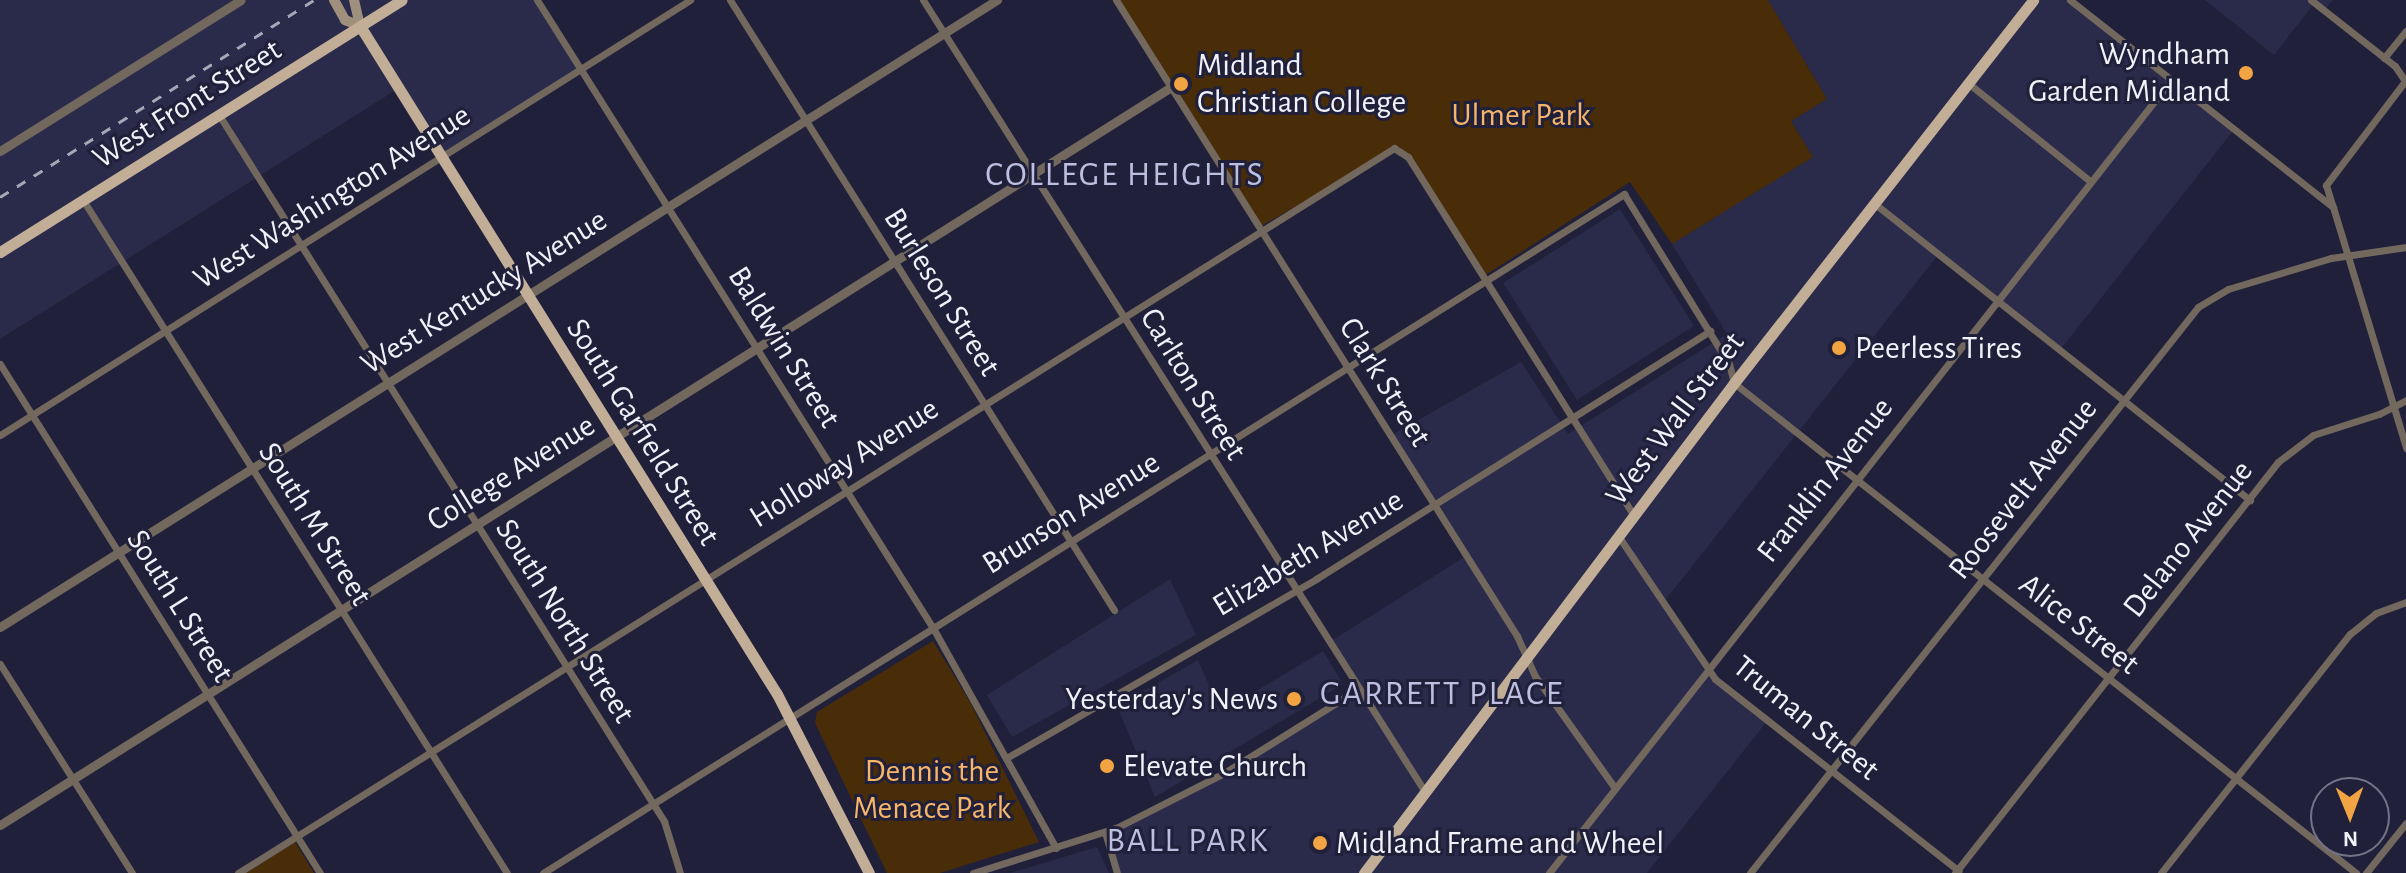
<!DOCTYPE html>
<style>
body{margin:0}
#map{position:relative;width:2406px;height:873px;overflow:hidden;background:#20203a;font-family:"Alegreya Sans",sans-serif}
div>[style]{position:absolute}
.built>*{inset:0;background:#2a2a4a}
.green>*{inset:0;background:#492d08}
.minor>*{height:7px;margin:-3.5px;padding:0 3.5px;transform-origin:3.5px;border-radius:3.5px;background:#72685d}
.tertiary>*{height:9px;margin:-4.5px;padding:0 4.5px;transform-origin:4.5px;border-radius:4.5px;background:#72685d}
.secondary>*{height:10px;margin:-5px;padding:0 5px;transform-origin:5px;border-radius:5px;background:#9f8f7d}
.primary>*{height:11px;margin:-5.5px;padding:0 5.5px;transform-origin:5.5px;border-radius:5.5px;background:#c2ad96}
.rail>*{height:3px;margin-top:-1.5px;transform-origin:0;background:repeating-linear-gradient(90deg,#a7a7b7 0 10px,transparent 0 20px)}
.dots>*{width:22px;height:22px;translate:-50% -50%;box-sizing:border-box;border:4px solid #20203a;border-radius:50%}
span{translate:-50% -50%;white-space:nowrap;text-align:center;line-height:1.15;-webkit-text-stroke:6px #20203a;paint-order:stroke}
.poi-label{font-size:32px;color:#f1f1fc}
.right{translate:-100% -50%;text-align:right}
.left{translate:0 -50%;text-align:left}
.street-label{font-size:32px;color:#f1f1fc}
.park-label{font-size:32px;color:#f7b56a}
.neighbourhood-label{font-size:34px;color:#bdbfe0;letter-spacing:2px}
.north{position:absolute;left:2310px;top:777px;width:80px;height:80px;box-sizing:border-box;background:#20203a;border:2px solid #747488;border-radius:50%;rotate:179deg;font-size:22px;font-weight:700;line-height:32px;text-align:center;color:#f1f1fc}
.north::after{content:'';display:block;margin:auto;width:28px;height:36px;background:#f3a442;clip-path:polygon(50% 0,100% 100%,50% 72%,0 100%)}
</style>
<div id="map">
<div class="built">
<i style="clip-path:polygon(0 0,538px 0,581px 69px,443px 156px,399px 88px,0 339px)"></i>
<i style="clip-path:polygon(1768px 0,2067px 0,2233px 131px,2060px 350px,1938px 255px,1663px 603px,1704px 670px,1768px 720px,1647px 873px,1117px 873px,1105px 834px,1233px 767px,1357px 690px,1328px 643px,1466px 556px,1390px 436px,1521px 362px,1568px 434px,1727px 334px,1672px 244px,1813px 157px,1791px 121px,1827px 99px)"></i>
<i style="clip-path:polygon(2205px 0,2333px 0,2322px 13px,2312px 6px,2274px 55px)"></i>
<i style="clip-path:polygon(1620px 209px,1694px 326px,1577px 400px,1503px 283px)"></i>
<i style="clip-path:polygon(1170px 579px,1196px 635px,1012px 737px,987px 695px)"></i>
<i style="clip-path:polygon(1323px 651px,1343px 684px,1155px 797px,1117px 706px,1198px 660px,1221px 712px)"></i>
<i style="clip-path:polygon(1097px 847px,1109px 873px,1010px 873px)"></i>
</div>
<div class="green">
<i style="clip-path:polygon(1118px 0,1768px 0,1827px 99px,1791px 121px,1813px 157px,1672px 244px,1630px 182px,1484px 276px,1400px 147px,1261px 226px)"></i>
<i style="clip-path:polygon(933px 641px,971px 704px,1039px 842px,940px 873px,887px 873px,815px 723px,817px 712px)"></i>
<i style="clip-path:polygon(295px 842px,314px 873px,245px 873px)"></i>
</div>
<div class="minor">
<i style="left:537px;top:0;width:742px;rotate:57.77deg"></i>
<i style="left:933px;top:628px;width:252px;rotate:60.8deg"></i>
<i style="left:730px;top:0;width:721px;rotate:57.81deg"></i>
<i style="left:923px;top:0;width:938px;rotate:57.63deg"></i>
<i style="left:1116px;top:0;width:752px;rotate:57.77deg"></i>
<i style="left:1517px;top:636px;width:44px;rotate:65.8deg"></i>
<i style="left:1535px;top:676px;width:138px;rotate:54.5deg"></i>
<i style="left:2070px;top:0;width:335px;rotate:38.2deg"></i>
<i style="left:2333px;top:207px;width:252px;rotate:73.1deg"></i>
<i style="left:2311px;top:0;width:107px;rotate:38.2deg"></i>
<i style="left:2395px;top:66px;width:18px;rotate:56deg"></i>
<i style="left:2405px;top:81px;width:131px;rotate:127.2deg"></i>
<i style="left:2326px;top:185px;width:21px;rotate:73deg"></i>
<i style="left:2384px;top:58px;width:35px;rotate:-51deg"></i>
<i style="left:1968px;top:83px;width:156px;rotate:38.8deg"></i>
<i style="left:219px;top:115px;width:835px;rotate:57.78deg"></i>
<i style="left:664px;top:821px;width:54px;rotate:72.9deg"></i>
<i style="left:83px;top:200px;width:795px;rotate:57.79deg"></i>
<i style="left:1875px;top:204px;width:478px;rotate:38.3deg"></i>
<i style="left:0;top:364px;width:601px;rotate:57.84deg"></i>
<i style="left:0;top:435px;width:816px;rotate:-32.23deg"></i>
<i style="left:1619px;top:537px;width:171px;rotate:55.9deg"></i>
<i style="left:1715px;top:679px;width:310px;rotate:38.2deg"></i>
<i style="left:0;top:664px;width:247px;rotate:57.7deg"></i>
<i style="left:1008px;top:757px;width:356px;rotate:-30deg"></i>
<i style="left:1316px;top:579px;width:466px;rotate:-32.2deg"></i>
<i style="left:1105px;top:832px;width:43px;rotate:73.7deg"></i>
<i style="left:238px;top:873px;width:1365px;rotate:-32.09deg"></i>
<i style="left:1394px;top:148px;width:17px;rotate:33deg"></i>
<i style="left:1408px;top:157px;width:424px;rotate:57.8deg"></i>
<i style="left:543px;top:873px;width:1277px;rotate:-32.13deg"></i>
<i style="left:1624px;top:194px;width:200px;rotate:58.3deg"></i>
<i style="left:1729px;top:364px;width:20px;rotate:75deg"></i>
<i style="left:1734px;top:383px;width:792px;rotate:38.23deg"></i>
<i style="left:973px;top:873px;width:150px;rotate:-17.5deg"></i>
<i style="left:1116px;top:828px;width:121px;rotate:-27deg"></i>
<i style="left:1224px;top:773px;width:157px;rotate:-32deg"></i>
<i style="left:1549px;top:873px;width:1008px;rotate:-51.89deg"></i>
<i style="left:1750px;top:873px;width:722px;rotate:-51.64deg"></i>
<i style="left:2198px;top:307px;width:35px;rotate:-31deg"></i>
<i style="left:2228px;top:289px;width:108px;rotate:-16.8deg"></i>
<i style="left:2331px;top:258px;width:76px;rotate:-8.3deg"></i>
<i style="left:1955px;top:873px;width:523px;rotate:-51.84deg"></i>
<i style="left:2278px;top:462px;width:44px;rotate:-37.6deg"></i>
<i style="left:2313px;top:435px;width:69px;rotate:-17.7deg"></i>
<i style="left:2379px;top:414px;width:30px;rotate:-27deg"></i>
<i style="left:2161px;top:873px;width:305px;rotate:-51.7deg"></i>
<i style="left:2350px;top:634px;width:33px;rotate:-39deg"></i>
<i style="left:2376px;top:613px;width:32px;rotate:-20deg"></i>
<i style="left:2366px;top:873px;width:64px;rotate:-51.3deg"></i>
</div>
<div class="tertiary">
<i style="left:0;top:151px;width:284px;rotate:-32.1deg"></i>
<i style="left:0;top:627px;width:1178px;rotate:-32.17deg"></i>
<i style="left:0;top:825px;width:1384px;rotate:-32.22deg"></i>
</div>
<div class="secondary">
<i style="left:334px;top:0;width:23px;rotate:61deg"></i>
<i style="left:345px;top:20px;width:16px;rotate:22deg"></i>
<i style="left:360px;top:26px;width:27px;rotate:-103deg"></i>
</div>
<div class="primary">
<i style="left:360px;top:26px;width:787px;rotate:58.03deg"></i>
<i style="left:777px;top:694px;width:201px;rotate:62.8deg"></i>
<i style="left:0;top:252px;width:474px;rotate:-32.1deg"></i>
<i style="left:1364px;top:873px;width:614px;rotate:-52.94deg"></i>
<i style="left:1734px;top:383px;width:486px;rotate:-52deg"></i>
</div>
<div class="rail">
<i style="left:0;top:197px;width:371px;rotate:-32.1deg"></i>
</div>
<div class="dots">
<i style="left:2246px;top:73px;background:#f3a442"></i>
<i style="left:1181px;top:84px;background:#f3a442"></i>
<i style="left:1839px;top:348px;background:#f3a442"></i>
<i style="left:1294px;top:699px;background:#f3a442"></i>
<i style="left:1107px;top:766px;background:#f3a442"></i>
<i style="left:1320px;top:843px;background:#f3a442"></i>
</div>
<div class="poi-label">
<span class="right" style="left:2230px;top:73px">Wyndham<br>Garden Midland</span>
<span class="left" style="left:1197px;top:84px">Midland<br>Christian College</span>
<span class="left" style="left:1855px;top:348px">Peerless Tires</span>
<span class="right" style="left:1278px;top:699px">Yesterday's News</span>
<span class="left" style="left:1123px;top:766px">Elevate Church</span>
<span class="left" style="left:1336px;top:843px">Midland Frame and Wheel</span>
</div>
<div class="street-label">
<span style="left:187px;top:104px;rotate:-32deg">West Front Street</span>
<span style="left:332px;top:197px;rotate:-32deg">West Washington Avenue</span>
<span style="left:484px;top:292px;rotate:-32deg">West Kentucky Avenue</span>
<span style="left:942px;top:292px;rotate:58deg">Burleson Street</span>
<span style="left:784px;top:347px;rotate:58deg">Baldwin Street</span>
<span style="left:1385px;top:382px;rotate:58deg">Clark Street</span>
<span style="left:1193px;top:384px;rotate:58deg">Carlton Street</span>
<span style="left:1675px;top:419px;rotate:-53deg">West Wall Street</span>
<span style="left:643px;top:432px;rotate:58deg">South Garfield Street</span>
<span style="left:844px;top:463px;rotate:-32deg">Holloway Avenue</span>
<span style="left:511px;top:473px;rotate:-32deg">College Avenue</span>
<span style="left:1825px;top:480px;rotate:-52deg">Franklin Avenue</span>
<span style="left:2023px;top:489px;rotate:-52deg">Roosevelt Avenue</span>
<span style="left:1071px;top:513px;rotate:-32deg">Brunson Avenue</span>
<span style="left:315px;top:524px;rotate:58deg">South M Street</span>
<span style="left:2188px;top:539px;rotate:-52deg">Delano Avenue</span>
<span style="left:1308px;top:553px;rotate:-31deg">Elizabeth Avenue</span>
<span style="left:180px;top:606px;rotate:58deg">South L Street</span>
<span style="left:565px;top:621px;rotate:58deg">South North Street</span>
<span style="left:2079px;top:624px;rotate:38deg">Alice Street</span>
<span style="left:1806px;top:718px;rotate:39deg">Truman Street</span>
</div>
<div class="park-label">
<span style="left:1521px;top:115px">Ulmer Park</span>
<span style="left:932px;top:790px">Dennis the<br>Menace Park</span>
</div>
<div class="neighbourhood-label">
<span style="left:1125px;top:176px">COLLEGE HEIGHTS</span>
<span style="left:1442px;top:695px">GARRETT PLACE</span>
<span style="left:1188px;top:842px">BALL PARK</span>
</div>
<div class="north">N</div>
</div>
